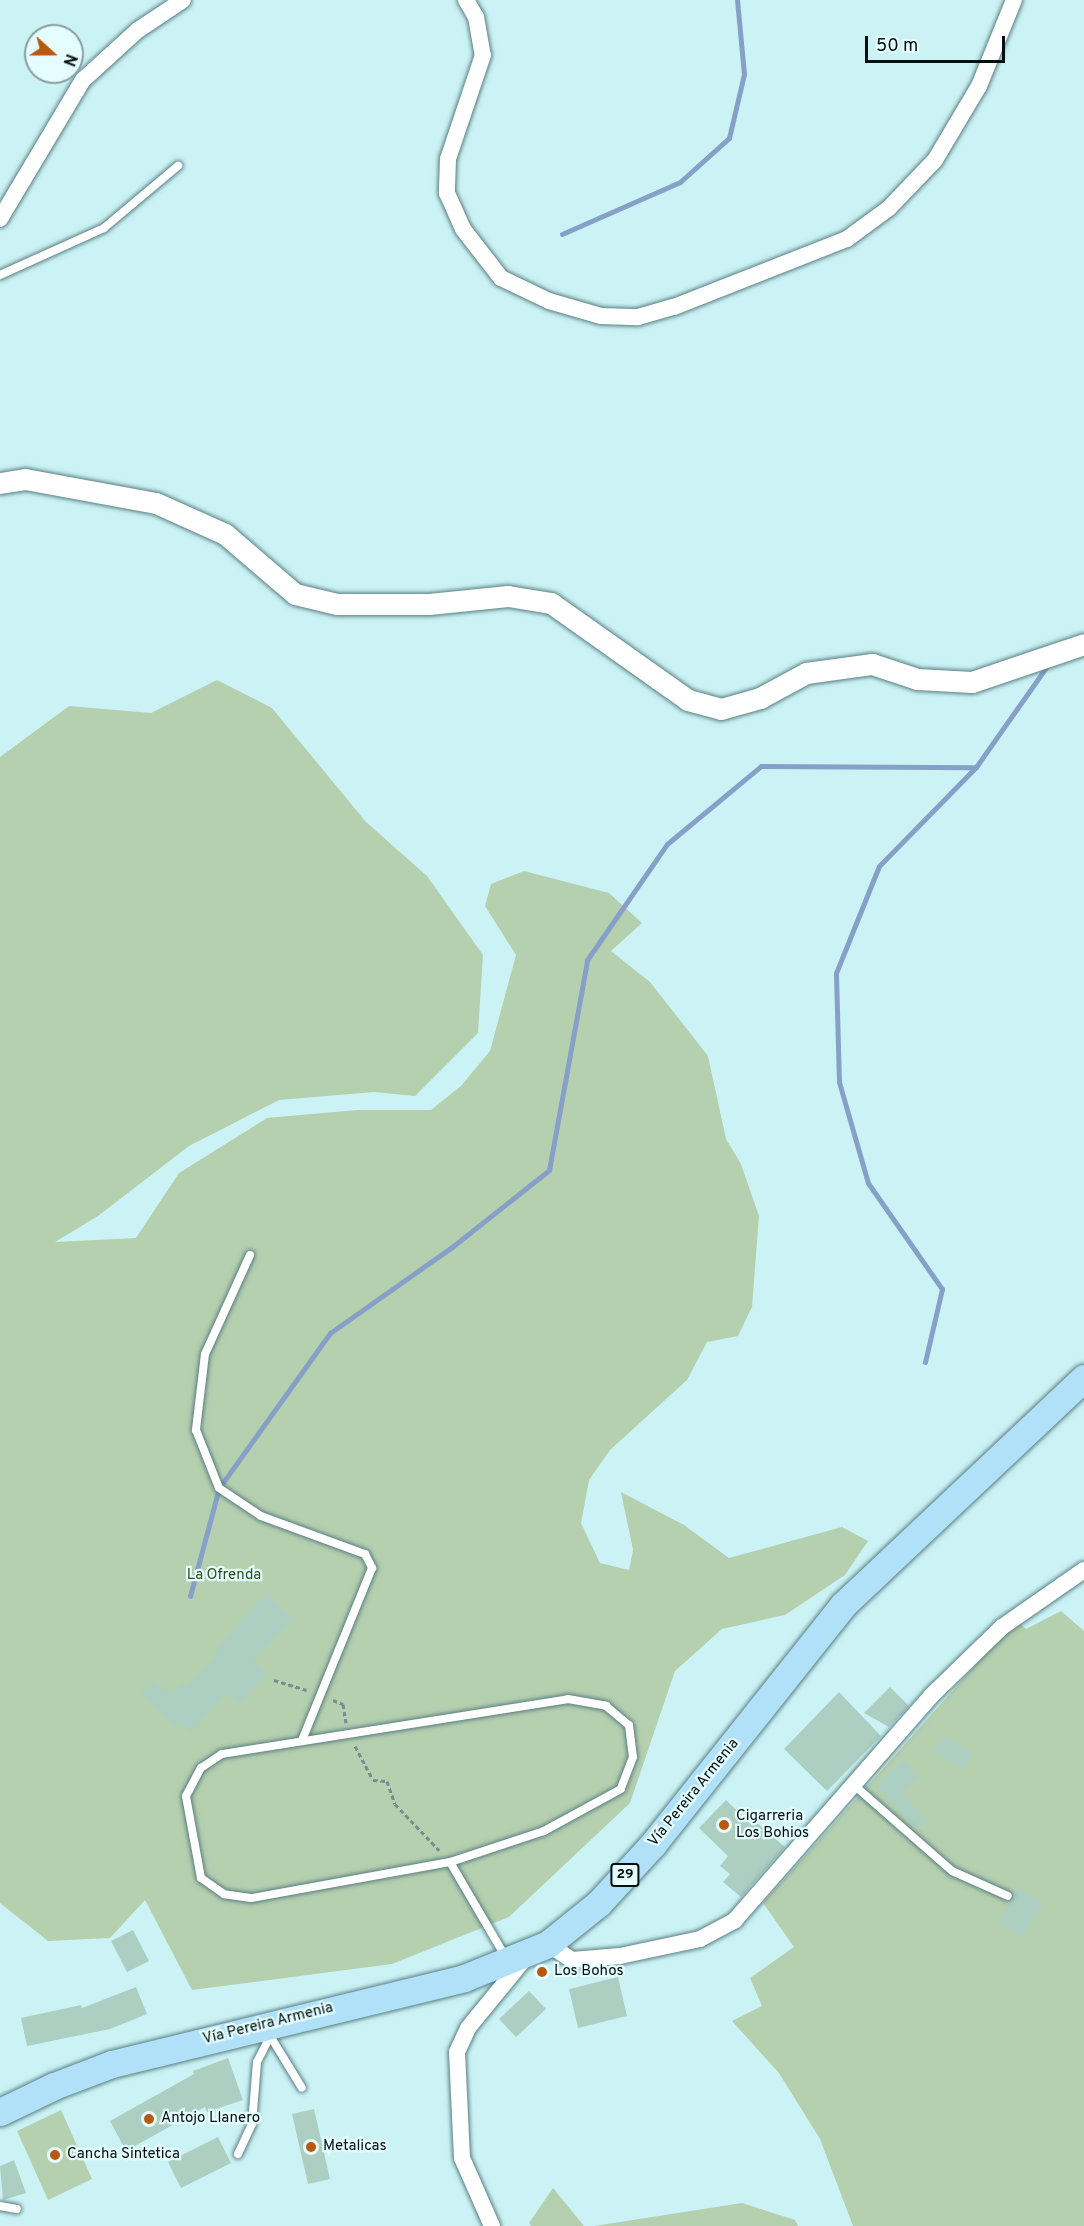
<!DOCTYPE html>
<meta charset="utf-8">
<style>
body{margin:0}
#map{position:relative;width:1084px;height:2226px;overflow:hidden;background:#cbf3f5;font-family:Overpass,sans-serif}
div>[style]{position:absolute}
.green>*{inset:0;background:#b5d0af}
.stream>*{height:5px;margin:-2.5px;padding:0 2.5px;transform-origin:2.5px;border-radius:2.5px;background:#87a0c8}
.building>*{inset:0;background:#accfc2}
.path>*{height:3px;margin-top:-1.5px;transform-origin:0;background:repeating-linear-gradient(90deg,#738f91 0 4.5px,transparent 0 7.5px)}
.roads{filter:drop-shadow(0 0 2px #5a7f81) drop-shadow(0 0 2px #5a7f81)}
.service>*{height:8px;margin:-4px;padding:0 4px;transform-origin:4px;border-radius:4px;background:#fff}
.minor>*{height:16px;margin:-8px;padding:0 8px;transform-origin:8px;border-radius:8px;background:#fff}
.tertiary>*{height:21px;margin:-10.5px;padding:0 10.5px;transform-origin:10.5px;border-radius:10.5px;background:#fff}
.primary>*{height:27px;margin:-13.5px;padding:0 13.5px;transform-origin:13.5px;border-radius:13.5px;background:#b1e1f8}
.dots>*{width:16px;height:16px;translate:-50% -50%;box-sizing:border-box;border:3px solid #e5fdfe;border-radius:50%}
span{translate:-50% -50%;white-space:nowrap;text-align:center;line-height:1.15;-webkit-text-stroke:4.5px #e5fdfe;paint-order:stroke}
.shield-label span{padding:2px 4px;background:#e5fdfe;border:2px solid;border-radius:4px;-webkit-text-stroke-width:0}
.shield-label{font-size:14px;color:#020e0f;font-weight:700}
.park-label{font-size:15px;color:#27521c}
.street-label{font-size:15px;color:#020e0f}
.poi-label{font-size:15px;color:#020e0f}
.left{translate:0 -50%;text-align:left}
.north{position:absolute;left:24px;top:24px;width:60px;height:60px;box-sizing:border-box;background:#e5fdfe;border:2px solid #8a9d9e;border-radius:50%;rotate:111deg;font-size:16px;font-weight:700;line-height:24px;text-align:center;color:#020e0f}
.north::after{content:'';display:block;margin:auto;width:21px;height:27px;background:#b85910;clip-path:polygon(50% 0,100% 100%,50% 72%,0 100%)}
.scale{position:absolute;left:865px;top:36px;width:140px;height:27px;box-sizing:border-box;border:3px solid #020e0f;border-top:0;padding-left:8px;font-size:18px;line-height:21px;white-space:nowrap;color:#020e0f;-webkit-text-stroke:4px #e5fdfe;paint-order:stroke}
</style>
<div id="map">
<div class="green">
<i style="clip-path:polygon(217px 680px,272px 708px,366px 822px,427px 876px,483px 955px,478px 1033px,415px 1096px,374px 1092px,279px 1100px,189px 1146px,98px 1216px,55px 1242px,136px 1238px,179px 1173px,267px 1118px,357px 1110px,431px 1110px,461px 1086px,490px 1051px,516px 955px,485px 906px,491px 884px,524px 871px,609px 893px,642px 923px,611px 951px,650px 982px,708px 1056px,726px 1139px,741px 1164px,759px 1216px,752px 1307px,738px 1336px,707px 1342px,687px 1380px,610px 1450px,589px 1480px,581px 1523px,600px 1563px,629px 1570px,633px 1550px,621px 1492px,684px 1525px,729px 1558px,842px 1527px,868px 1541px,845px 1575px,785px 1615px,722px 1629px,675px 1671px,630px 1803px,509px 1917px,392px 1964px,192px 1990px,145px 1900px,110px 1938px,48px 1941px,0 1903px,0 757px,69px 706px,151px 713px)"></i>
<i style="clip-path:polygon(1061px 1611px,1084px 1631px,1084px 2226px,853px 2226px,820px 2139px,779px 2073px,732px 2021px,762px 2006px,750px 1978px,794px 1947px,763px 1903px,1016px 1620px,1026px 1629px)"></i>
<i style="clip-path:polygon(61px 2110px,92px 2179px,48px 2200px,17px 2131px)"></i>
<i style="clip-path:polygon(553px 2188px,584px 2226px,531px 2226px,529px 2223px)"></i>
<i style="clip-path:polygon(742px 2203px,795px 2220px,798px 2226px,594px 2226px)"></i>
</div>
<div class="stream">
<i style="left:562px;top:234px;width:129px;rotate:-23.8deg"></i>
<i style="left:680px;top:182px;width:66px;rotate:-41.9deg"></i>
<i style="left:729px;top:138px;width:66px;rotate:-76.8deg"></i>
<i style="left:744px;top:74px;width:74px;rotate:-95.4deg"></i>
<i style="left:925px;top:1362px;width:75px;rotate:-76.9deg"></i>
<i style="left:942px;top:1289px;width:129px;rotate:-124.9deg"></i>
<i style="left:868px;top:1183px;width:105px;rotate:-106deg"></i>
<i style="left:839px;top:1082px;width:109px;rotate:-91.6deg"></i>
<i style="left:836px;top:973px;width:115px;rotate:-68.1deg"></i>
<i style="left:879px;top:866px;width:139px;rotate:-45.6deg"></i>
<i style="left:976px;top:767px;width:127px;rotate:-54.9deg"></i>
<i style="left:190px;top:1596px;width:112px;rotate:-75deg"></i>
<i style="left:219px;top:1488px;width:191px;rotate:-54.4deg"></i>
<i style="left:330px;top:1333px;width:149px;rotate:-35.2deg"></i>
<i style="left:452px;top:1247px;width:124px;rotate:-38.4deg"></i>
<i style="left:549px;top:1170px;width:213px;rotate:-79.7deg"></i>
<i style="left:587px;top:960px;width:141px;rotate:-55.4deg"></i>
<i style="left:667px;top:844px;width:122px;rotate:-39.7deg"></i>
<i style="left:761px;top:766px;width:215px;rotate:0.3deg"></i>
</div>
<div class="building">
<i style="clip-path:polygon(266px 1594px,293px 1619px,253px 1661px,267px 1674px,239px 1705px,227px 1693px,191px 1732px,180px 1723px,176px 1727px,141px 1694px,154px 1680px,171px 1696px,182px 1684px,186px 1687px,219px 1653px,215px 1649px)"></i>
<i style="clip-path:polygon(890px 1687px,909px 1706px,889px 1727px,864px 1713px)"></i>
<i style="clip-path:polygon(839px 1692px,881px 1736px,827px 1791px,784px 1749px)"></i>
<i style="clip-path:polygon(943px 1736px,973px 1753px,964px 1769px,934px 1752px)"></i>
<i style="clip-path:polygon(903px 1760px,919px 1777px,902px 1792px,927px 1821px,917px 1830px,876px 1785px)"></i>
<i style="clip-path:polygon(726px 1800px,753px 1826px,756px 1822px,785px 1847px,741px 1897px,723px 1882px,730px 1874px,720px 1866px,728px 1856px,699px 1828px)"></i>
<i style="clip-path:polygon(1019px 1888px,1043px 1903px,1022px 1937px,998px 1922px)"></i>
<i style="clip-path:polygon(133px 1930px,149px 1961px,127px 1972px,111px 1941px)"></i>
<i style="clip-path:polygon(618px 1977px,627px 2016px,578px 2028px,569px 1989px)"></i>
<i style="clip-path:polygon(136px 1987px,147px 2014px,110px 2029px,27px 2046px,21px 2018px,81px 2005px,82px 2008px)"></i>
<i style="clip-path:polygon(529px 1991px,546px 2009px,516px 2037px,499px 2019px)"></i>
<i style="clip-path:polygon(228px 2058px,243px 2100px,207px 2112px,205px 2107px,126px 2151px,110px 2121px,194px 2074px,193px 2071px)"></i>
<i style="clip-path:polygon(314px 2109px,330px 2179px,308px 2184px,292px 2114px)"></i>
<i style="clip-path:polygon(218px 2137px,231px 2163px,181px 2188px,168px 2162px)"></i>
<i style="clip-path:polygon(14px 2160px,26px 2193px,3px 2200px,0 2166px)"></i>
</div>
<div class="path">
<i style="left:274px;top:1680px;width:34px;rotate:17deg"></i>
<i style="left:333px;top:1700px;width:11px;rotate:22deg"></i>
<i style="left:343px;top:1704px;width:19px;rotate:81deg"></i>
<i style="left:355px;top:1746px;width:38px;rotate:62deg"></i>
<i style="left:373px;top:1780px;width:14px;rotate:4deg"></i>
<i style="left:387px;top:1781px;width:24px;rotate:71deg"></i>
<i style="left:395px;top:1804px;width:64px;rotate:46.3deg"></i>
</div>
<div class="roads">
<div class="service">
<i style="left:0;top:275px;width:114px;rotate:-24.3deg"></i>
<i style="left:104px;top:228px;width:97px;rotate:-40deg"></i>
<i style="left:250px;top:1255px;width:109px;rotate:114.4deg"></i>
<i style="left:205px;top:1354px;width:77px;rotate:96.8deg"></i>
<i style="left:196px;top:1430px;width:62px;rotate:68.4deg"></i>
<i style="left:219px;top:1488px;width:50px;rotate:33.7deg"></i>
<i style="left:261px;top:1516px;width:111px;rotate:20.1deg"></i>
<i style="left:365px;top:1554px;width:16px;rotate:63deg"></i>
<i style="left:372px;top:1568px;width:186px;rotate:112.1deg"></i>
<i style="left:568px;top:1699px;width:39px;rotate:10deg"></i>
<i style="left:606px;top:1706px;width:30px;rotate:40deg"></i>
<i style="left:629px;top:1725px;width:32px;rotate:83deg"></i>
<i style="left:633px;top:1757px;width:34px;rotate:111deg"></i>
<i style="left:621px;top:1789px;width:88px;rotate:151.4deg"></i>
<i style="left:544px;top:1831px;width:99px;rotate:161.7deg"></i>
<i style="left:450px;top:1862px;width:202px;rotate:169.7deg"></i>
<i style="left:251px;top:1898px;width:27px;rotate:-172deg"></i>
<i style="left:224px;top:1894px;width:28px;rotate:-145deg"></i>
<i style="left:201px;top:1878px;width:83px;rotate:-100.4deg"></i>
<i style="left:186px;top:1796px;width:32px;rotate:-62deg"></i>
<i style="left:201px;top:1768px;width:25px;rotate:-34deg"></i>
<i style="left:222px;top:1754px;width:350px;rotate:-9deg"></i>
<i style="left:855px;top:1786px;width:129px;rotate:41.2deg"></i>
<i style="left:952px;top:1871px;width:61px;rotate:24.1deg"></i>
<i style="left:450px;top:1862px;width:111px;rotate:59.7deg"></i>
<i style="left:272px;top:2039px;width:57px;rotate:58.5deg"></i>
<i style="left:238px;top:2154px;width:33px;rotate:-65deg"></i>
<i style="left:252px;top:2124px;width:62px;rotate:-85.4deg"></i>
<i style="left:257px;top:2062px;width:37px;rotate:-63deg"></i>
<i style="left:0;top:2206px;width:17px;rotate:10deg"></i>
</div>
<div class="minor">
<i style="left:466px;top:0;width:20px;rotate:60deg"></i>
<i style="left:476px;top:17px;width:39px;rotate:80deg"></i>
<i style="left:483px;top:55px;width:110px;rotate:108.6deg"></i>
<i style="left:448px;top:159px;width:34px;rotate:92deg"></i>
<i style="left:447px;top:193px;width:39px;rotate:66deg"></i>
<i style="left:463px;top:229px;width:62px;rotate:52.2deg"></i>
<i style="left:501px;top:278px;width:53px;rotate:25.6deg"></i>
<i style="left:549px;top:301px;width:54px;rotate:16.1deg"></i>
<i style="left:601px;top:316px;width:37px;rotate:2deg"></i>
<i style="left:638px;top:317px;width:37px;rotate:-16deg"></i>
<i style="left:674px;top:307px;width:186px;rotate:-21.5deg"></i>
<i style="left:847px;top:239px;width:52px;rotate:-36.4deg"></i>
<i style="left:889px;top:208px;width:66px;rotate:-46.2deg"></i>
<i style="left:935px;top:160px;width:86px;rotate:-59.3deg"></i>
<i style="left:979px;top:86px;width:93px;rotate:-67.9deg"></i>
<i style="left:0;top:219px;width:162px;rotate:-59.2deg"></i>
<i style="left:83px;top:80px;width:74px;rotate:-42.3deg"></i>
<i style="left:138px;top:30px;width:54px;rotate:-33.7deg"></i>
<i style="left:548px;top:1944px;width:29px;rotate:34deg"></i>
<i style="left:572px;top:1960px;width:48px;rotate:-4.8deg"></i>
<i style="left:620px;top:1956px;width:82px;rotate:-12deg"></i>
<i style="left:700px;top:1939px;width:40px;rotate:-28deg"></i>
<i style="left:735px;top:1920px;width:298px;rotate:-48.8deg"></i>
<i style="left:931px;top:1696px;width:99px;rotate:-44.2deg"></i>
<i style="left:1002px;top:1627px;width:100px;rotate:-34.8deg"></i>
<i style="left:492px;top:2226px;width:74px;rotate:-113.8deg"></i>
<i style="left:462px;top:2158px;width:106px;rotate:-92.7deg"></i>
<i style="left:457px;top:2052px;width:26px;rotate:-65deg"></i>
<i style="left:468px;top:2028px;width:93px;rotate:-50.7deg"></i>
</div>
<div class="tertiary">
<i style="left:0;top:483px;width:25px;rotate:-9deg"></i>
<i style="left:25px;top:479px;width:133px;rotate:10.4deg"></i>
<i style="left:156px;top:503px;width:76px;rotate:24.2deg"></i>
<i style="left:225px;top:534px;width:92px;rotate:40.6deg"></i>
<i style="left:295px;top:594px;width:43px;rotate:13.4deg"></i>
<i style="left:337px;top:604px;width:92px"></i>
<i style="left:429px;top:604px;width:79px;rotate:-5.8deg"></i>
<i style="left:508px;top:596px;width:44px;rotate:9.2deg"></i>
<i style="left:551px;top:603px;width:168px;rotate:35.3deg"></i>
<i style="left:688px;top:700px;width:34px;rotate:15deg"></i>
<i style="left:721px;top:709px;width:41px;rotate:-15.8deg"></i>
<i style="left:760px;top:698px;width:52px;rotate:-28.5deg"></i>
<i style="left:806px;top:673px;width:67px;rotate:-7.8deg"></i>
<i style="left:872px;top:664px;width:47px;rotate:18.4deg"></i>
<i style="left:917px;top:679px;width:55px;rotate:3.1deg"></i>
<i style="left:972px;top:682px;width:118px;rotate:-18.7deg"></i>
</div>
<div class="primary">
<i style="left:0;top:2112px;width:60px;rotate:-25.7deg"></i>
<i style="left:54px;top:2086px;width:62px;rotate:-20.8deg"></i>
<i style="left:112px;top:2064px;width:362px;rotate:-13.7deg"></i>
<i style="left:464px;top:1978px;width:91px;rotate:-22deg"></i>
<i style="left:548px;top:1944px;width:65px;rotate:-38.8deg"></i>
<i style="left:599px;top:1903px;width:80px;rotate:-47.5deg"></i>
<i style="left:653px;top:1844px;width:305px;rotate:-51.5deg"></i>
<i style="left:843px;top:1605px;width:331px;rotate:-43.3deg"></i>
</div>
</div>
<div class="dots">
<i style="left:724px;top:1825px;background:#b85910"></i>
<i style="left:542px;top:1972px;background:#b85910"></i>
<i style="left:149px;top:2119px;background:#b85910"></i>
<i style="left:311px;top:2147px;background:#b85910"></i>
<i style="left:55px;top:2155px;background:#b85910"></i>
</div>
<div class="shield-label">
<span style="left:625px;top:1875px">29</span>
</div>
<div class="park-label">
<span style="left:224px;top:1576px">La Ofrenda</span>
</div>
<div class="street-label">
<span style="left:694px;top:1793px;rotate:-51deg">Vía Pereira Armenia</span>
<span style="left:268px;top:2024px;rotate:-14deg">Vía Pereira Armenia</span>
</div>
<div class="poi-label">
<span class="left" style="left:736px;top:1825px">Cigarreria<br>Los Bohios</span>
<span class="left" style="left:554px;top:1972px">Los Bohos</span>
<span class="left" style="left:161px;top:2119px">Antojo Llanero</span>
<span class="left" style="left:323px;top:2147px">Metalicas</span>
<span class="left" style="left:67px;top:2155px">Cancha Sintetica</span>
</div>
<div class="north">N</div>
<div class="scale">50 m</div>
</div>
